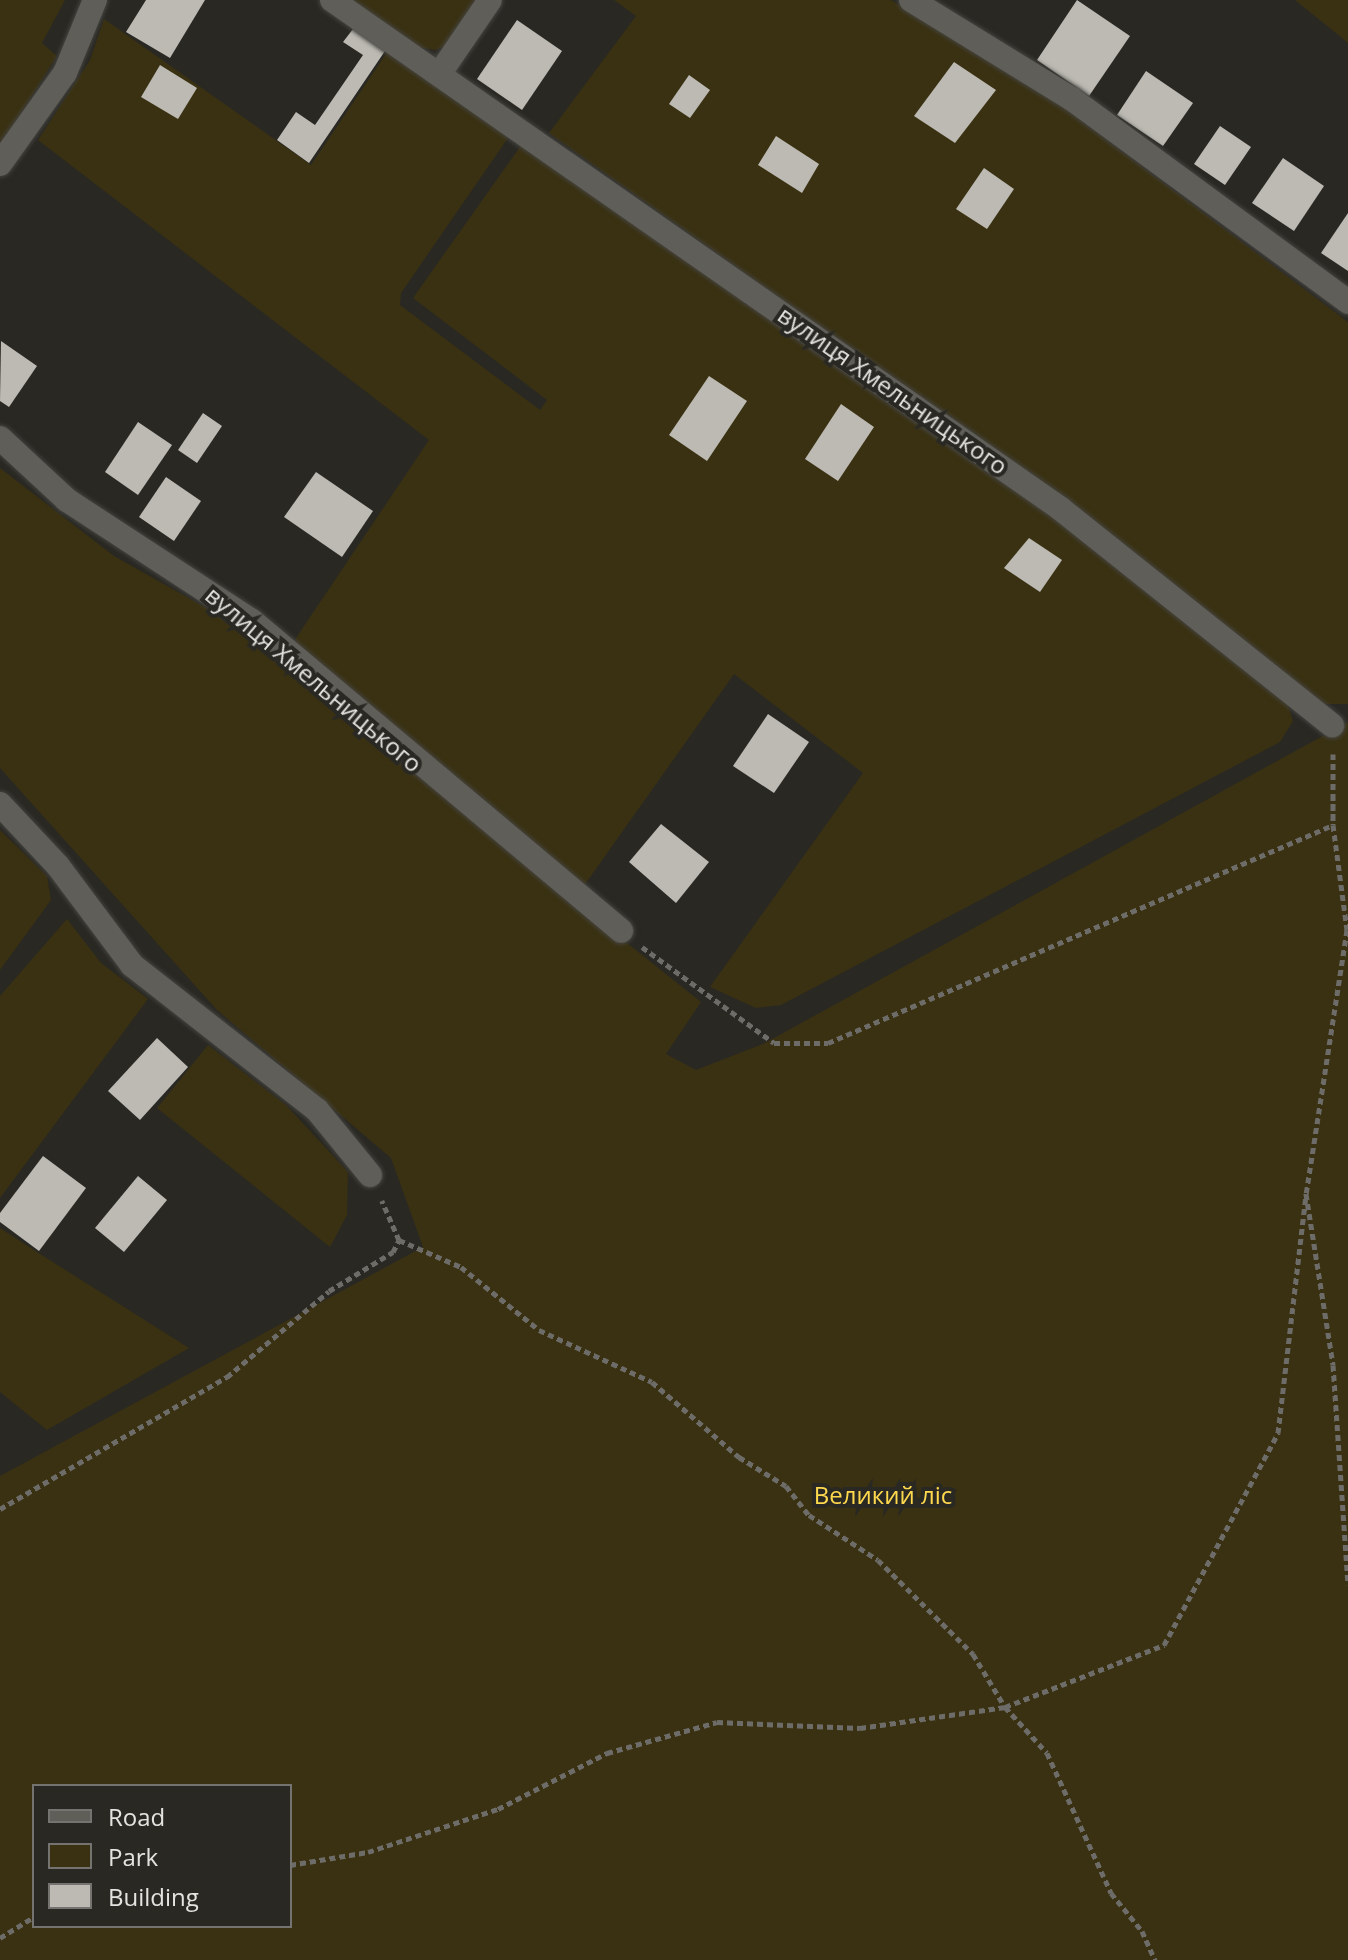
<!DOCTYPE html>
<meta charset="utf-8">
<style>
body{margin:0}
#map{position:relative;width:1348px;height:1960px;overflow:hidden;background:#292823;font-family:"Open Sans",sans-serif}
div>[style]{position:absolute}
.green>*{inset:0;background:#3a3112}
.building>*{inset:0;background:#bcbab3}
.path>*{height:5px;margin-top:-2.5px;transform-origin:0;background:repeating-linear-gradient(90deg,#6d6c68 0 6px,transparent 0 10px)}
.roads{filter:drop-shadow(0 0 2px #44433f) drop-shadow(0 0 2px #44433f)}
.minor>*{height:24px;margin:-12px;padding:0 12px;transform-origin:12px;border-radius:12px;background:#5f5e58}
span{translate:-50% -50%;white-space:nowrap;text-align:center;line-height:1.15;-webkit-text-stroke:8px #292823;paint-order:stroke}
.street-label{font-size:24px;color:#e4e3e0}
.park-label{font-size:24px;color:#ffd94d}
.legend{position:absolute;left:32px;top:1784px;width:260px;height:144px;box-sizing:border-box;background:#292823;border:2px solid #74736f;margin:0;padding:10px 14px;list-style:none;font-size:24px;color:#e4e3e0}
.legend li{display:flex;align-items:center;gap:16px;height:40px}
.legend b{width:40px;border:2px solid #74736f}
</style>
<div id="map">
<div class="green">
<i style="clip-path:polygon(0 0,65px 0,42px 43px,57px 56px,0 146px)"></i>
<i style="clip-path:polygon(348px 0,479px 0,449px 44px,436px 50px,417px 47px)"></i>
<i style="clip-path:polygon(614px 0,891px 0,1064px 108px,1348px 322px,1348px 704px,1321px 704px,1125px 545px,549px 133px,636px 16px)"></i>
<i style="clip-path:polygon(1295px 0,1348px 0,1348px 43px,1342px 38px)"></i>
<i style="clip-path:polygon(104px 19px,311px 165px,388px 51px,510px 135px,401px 293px,400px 305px,540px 410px,547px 400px,413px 298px,522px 144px,661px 236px,1084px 540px,1287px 702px,1293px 721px,1280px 742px,781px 1005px,756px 1008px,710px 987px,863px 773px,734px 674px,581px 890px,294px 641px,429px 440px,38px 140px,90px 60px)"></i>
<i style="clip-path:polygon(evenodd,0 468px,114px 556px,210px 610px,701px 1002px,666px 1054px,696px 1070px,765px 1043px,1348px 722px,1348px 1960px,0 1960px,0 1476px,423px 1247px,391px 1158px,217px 1010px,0 768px,0 468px,34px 1786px,290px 1786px,290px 1926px,34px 1926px,34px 1786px)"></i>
<i style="clip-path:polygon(0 830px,47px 876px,51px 900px,0 970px)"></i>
<i style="clip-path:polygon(67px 919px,101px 963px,148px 999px,0 1198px,0 996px)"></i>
<i style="clip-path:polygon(208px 1045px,286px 1105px,348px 1172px,347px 1215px,330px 1247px,157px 1108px)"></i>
<i style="clip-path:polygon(0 1228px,40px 1254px,189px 1348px,47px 1430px,0 1392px)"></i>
</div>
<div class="building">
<i style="clip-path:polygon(146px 0,205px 0,170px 58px,126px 32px)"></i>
<i style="clip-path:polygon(1077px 0,1130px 36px,1089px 96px,1037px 60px)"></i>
<i style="clip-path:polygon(517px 20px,562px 51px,522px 110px,477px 79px)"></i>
<i style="clip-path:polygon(353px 29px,385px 51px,309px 163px,277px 140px,296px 112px,315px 125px,363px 55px,343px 42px)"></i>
<i style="clip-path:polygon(954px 62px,996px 90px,955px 143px,914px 116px)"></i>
<i style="clip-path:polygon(160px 65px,197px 88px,178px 119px,141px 97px)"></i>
<i style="clip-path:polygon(1146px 71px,1193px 103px,1163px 146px,1117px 115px)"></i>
<i style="clip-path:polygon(689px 75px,710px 90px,690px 118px,669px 104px)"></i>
<i style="clip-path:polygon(1220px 126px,1251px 147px,1225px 185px,1194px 164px)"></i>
<i style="clip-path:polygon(776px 136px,819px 164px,802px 193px,758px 165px)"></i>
<i style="clip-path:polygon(1283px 158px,1324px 186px,1294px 231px,1252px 203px)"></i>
<i style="clip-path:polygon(984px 168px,1014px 189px,987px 229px,956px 209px)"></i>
<i style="clip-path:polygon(1348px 213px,1348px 271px,1321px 253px)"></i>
<i style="clip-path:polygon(1px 341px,37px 366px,9px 407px,0 401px)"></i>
<i style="clip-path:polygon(709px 376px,747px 401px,707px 461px,669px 435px)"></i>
<i style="clip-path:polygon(841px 404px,874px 427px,838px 481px,805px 459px)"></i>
<i style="clip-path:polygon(203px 413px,222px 426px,197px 463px,178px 450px)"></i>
<i style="clip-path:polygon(138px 422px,172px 445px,138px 495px,105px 472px)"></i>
<i style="clip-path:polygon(316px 472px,373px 511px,342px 557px,284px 517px)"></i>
<i style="clip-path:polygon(166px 477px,201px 501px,174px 541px,139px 517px)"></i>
<i style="clip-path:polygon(1029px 538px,1062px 560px,1040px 592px,1004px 568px)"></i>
<i style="clip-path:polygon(768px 714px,809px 742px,774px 793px,733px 766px)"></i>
<i style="clip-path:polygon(661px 824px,709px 862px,676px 903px,629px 862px)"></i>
<i style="clip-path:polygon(157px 1038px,188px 1067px,140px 1120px,108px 1091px)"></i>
<i style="clip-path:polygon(43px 1156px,86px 1188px,39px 1251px,0 1222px,0 1213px)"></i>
<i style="clip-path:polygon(138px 1176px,167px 1200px,124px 1252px,95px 1228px)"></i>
</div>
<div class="path">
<i style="left:1333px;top:754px;width:71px;rotate:90deg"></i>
<i style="left:1333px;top:825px;width:106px;rotate:82.4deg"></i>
<i style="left:1347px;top:930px;width:267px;rotate:98.8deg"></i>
<i style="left:1306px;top:1194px;width:173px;rotate:81deg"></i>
<i style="left:1333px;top:1365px;width:220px;rotate:86.1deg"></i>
<i style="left:642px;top:947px;width:163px;rotate:36deg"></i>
<i style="left:774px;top:1043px;width:54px"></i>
<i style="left:828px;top:1043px;width:550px;rotate:-23.35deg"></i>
<i style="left:399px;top:1240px;width:68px;rotate:23.5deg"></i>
<i style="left:461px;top:1267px;width:100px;rotate:38.9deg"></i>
<i style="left:539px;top:1330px;width:124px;rotate:24.7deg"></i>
<i style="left:652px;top:1382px;width:115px;rotate:40.8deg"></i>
<i style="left:739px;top:1457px;width:55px;rotate:31.7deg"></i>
<i style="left:786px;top:1486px;width:37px;rotate:52deg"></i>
<i style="left:809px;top:1515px;width:82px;rotate:33.1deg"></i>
<i style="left:878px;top:1560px;width:134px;rotate:44.7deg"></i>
<i style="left:973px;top:1654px;width:62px;rotate:58.9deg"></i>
<i style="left:1005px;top:1707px;width:62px;rotate:47.6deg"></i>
<i style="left:1047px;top:1753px;width:154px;rotate:65.4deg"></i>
<i style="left:1111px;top:1893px;width:49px;rotate:50.8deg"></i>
<i style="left:1142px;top:1931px;width:32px;rotate:66deg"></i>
<i style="left:0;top:1509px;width:263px;rotate:-30.2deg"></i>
<i style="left:227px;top:1377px;width:133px;rotate:-40.1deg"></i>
<i style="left:329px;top:1291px;width:75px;rotate:-31.4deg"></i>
<i style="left:393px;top:1252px;width:13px;rotate:-63deg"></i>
<i style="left:399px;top:1240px;width:43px;rotate:-113.6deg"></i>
<i style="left:290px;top:1865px;width:79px;rotate:-9.5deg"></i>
<i style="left:368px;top:1852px;width:137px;rotate:-18.3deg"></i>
<i style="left:498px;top:1809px;width:123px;rotate:-27.2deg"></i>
<i style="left:607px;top:1753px;width:114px;rotate:-15.7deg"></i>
<i style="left:717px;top:1722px;width:143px;rotate:2.4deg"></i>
<i style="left:860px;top:1728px;width:147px;rotate:-8.2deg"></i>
<i style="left:1005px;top:1707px;width:171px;rotate:-21.3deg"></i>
<i style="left:1164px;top:1645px;width:241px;rotate:-61.7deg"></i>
<i style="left:1278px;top:1433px;width:241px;rotate:-83.3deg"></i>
<i style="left:0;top:1938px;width:40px;rotate:-32deg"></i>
</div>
<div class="roads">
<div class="minor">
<i style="left:332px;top:0;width:889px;rotate:34.92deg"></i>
<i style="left:1061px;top:509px;width:347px;rotate:38.6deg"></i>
<i style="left:911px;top:0;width:189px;rotate:31.6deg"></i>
<i style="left:1072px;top:99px;width:343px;rotate:36.3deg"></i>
<i style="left:440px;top:73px;width:88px;rotate:-55.6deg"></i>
<i style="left:0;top:164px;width:112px;rotate:-54.5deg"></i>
<i style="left:65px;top:73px;width:79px;rotate:-67.7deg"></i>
<i style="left:0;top:438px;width:91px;rotate:42.8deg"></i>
<i style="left:67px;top:500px;width:221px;rotate:33.2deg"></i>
<i style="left:252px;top:621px;width:482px;rotate:40deg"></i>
<i style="left:0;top:804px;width:85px;rotate:46.9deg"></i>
<i style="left:58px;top:866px;width:124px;rotate:53.2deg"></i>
<i style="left:132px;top:965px;width:235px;rotate:38.1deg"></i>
<i style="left:317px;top:1110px;width:84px;rotate:50.8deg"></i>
</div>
</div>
<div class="street-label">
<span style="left:893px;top:390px;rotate:35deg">вулиця Хмельницького</span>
<span style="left:314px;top:679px;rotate:40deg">вулиця Хмельницького</span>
</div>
<div class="park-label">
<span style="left:883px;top:1495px">Великий ліс</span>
</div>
<ul class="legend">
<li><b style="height:10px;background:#5f5e58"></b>Road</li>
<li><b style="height:22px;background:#3a3112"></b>Park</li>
<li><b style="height:22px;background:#bcbab3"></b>Building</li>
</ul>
</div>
